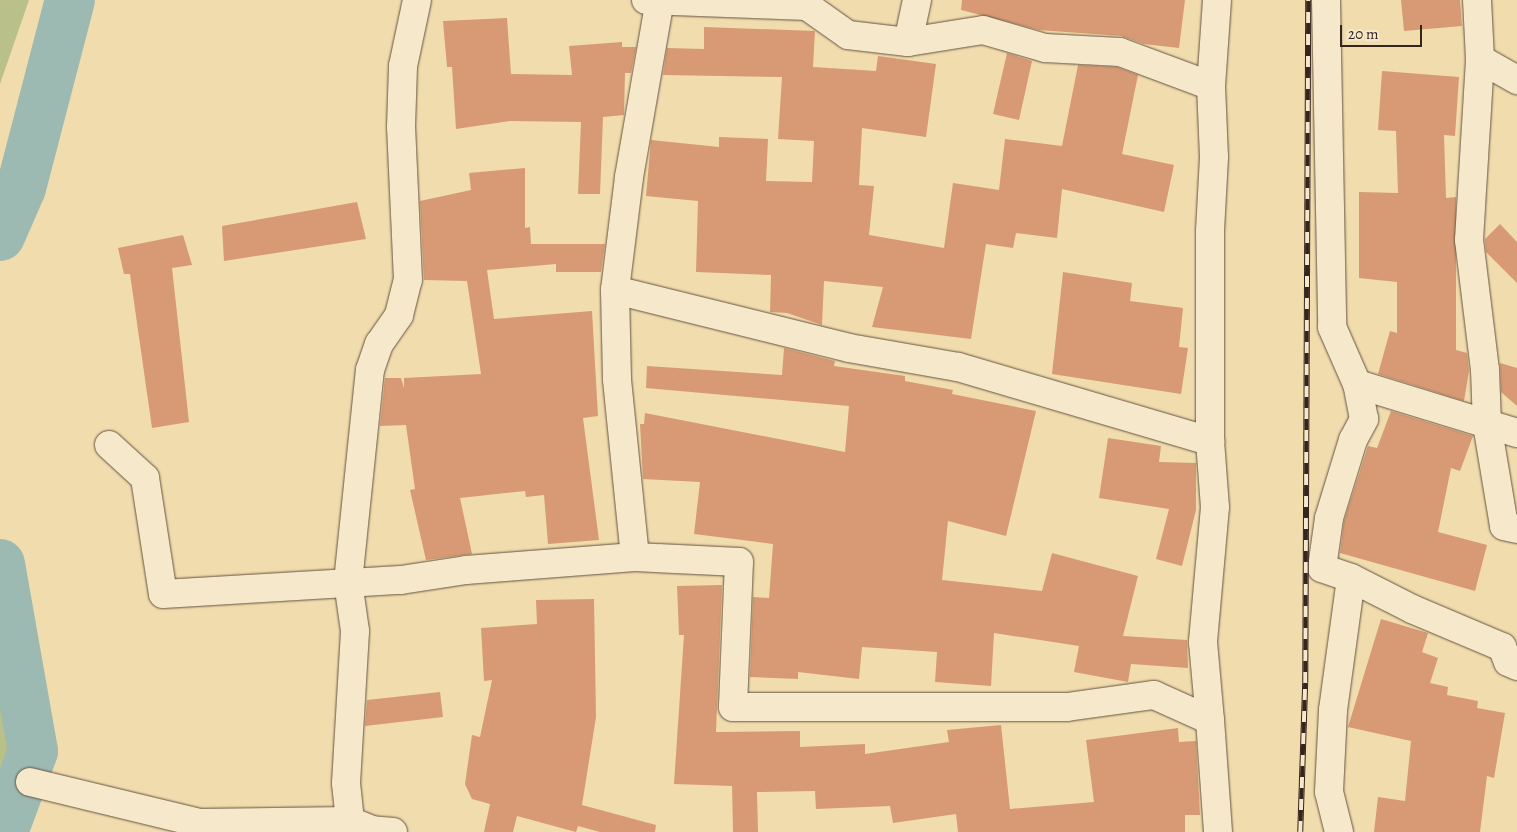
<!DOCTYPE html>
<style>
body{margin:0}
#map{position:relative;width:1517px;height:832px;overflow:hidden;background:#f1dcad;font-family:Alegreya,serif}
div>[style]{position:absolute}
.green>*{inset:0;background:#bac08a}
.river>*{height:50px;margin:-25px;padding:0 25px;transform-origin:25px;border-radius:25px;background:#9cbab2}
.building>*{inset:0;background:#d79a74}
.roads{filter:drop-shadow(0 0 1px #645342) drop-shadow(0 0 1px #645342)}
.minor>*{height:28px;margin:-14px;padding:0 14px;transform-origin:14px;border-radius:14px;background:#f6e8ca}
.rail>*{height:5.5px;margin-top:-2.75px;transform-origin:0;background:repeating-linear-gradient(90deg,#f6e8ca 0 11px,#35251f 0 22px);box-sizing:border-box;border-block:1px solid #35251f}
span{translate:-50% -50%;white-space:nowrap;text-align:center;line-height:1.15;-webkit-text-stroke:4px #f6e8ca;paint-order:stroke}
.scale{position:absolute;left:1340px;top:25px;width:82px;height:22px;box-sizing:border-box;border:2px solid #35251f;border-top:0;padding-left:6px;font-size:15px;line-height:18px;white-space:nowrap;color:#35251f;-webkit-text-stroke:4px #f6e8ca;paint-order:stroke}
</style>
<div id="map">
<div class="green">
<i style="clip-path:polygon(0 0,29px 0,0 84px)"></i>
<i style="clip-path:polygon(0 697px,30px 782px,0 815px)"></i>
</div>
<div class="river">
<i style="left:0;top:236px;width:52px;rotate:-66.4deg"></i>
<i style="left:21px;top:188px;width:194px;rotate:-75.4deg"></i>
<i style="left:0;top:564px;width:190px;rotate:80deg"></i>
<i style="left:33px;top:751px;width:86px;rotate:110.3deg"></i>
</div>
<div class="building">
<i style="clip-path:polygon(962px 0,1185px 0,1179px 48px,1144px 44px,1121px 36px,1039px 30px,961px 10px)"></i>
<i style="clip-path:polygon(1401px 0,1460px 0,1462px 26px,1404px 31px)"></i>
<i style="clip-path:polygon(507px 18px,511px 74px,572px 75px,569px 46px,622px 42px,622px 47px,636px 47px,631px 73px,625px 73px,624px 115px,603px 117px,600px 194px,578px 194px,581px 122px,510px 121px,456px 129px,452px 67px,447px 67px,443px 21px)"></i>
<i style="clip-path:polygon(704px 27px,815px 31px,813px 67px,876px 71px,878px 56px,936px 64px,926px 137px,862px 128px,859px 185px,874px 186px,869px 235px,944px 248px,953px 183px,999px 190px,1005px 139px,1062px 146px,1078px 65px,1117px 67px,1138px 75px,1122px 154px,1174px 165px,1164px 212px,1062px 189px,1057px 238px,1016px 233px,1013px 248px,986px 244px,971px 339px,872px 327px,883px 287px,824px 281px,822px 325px,787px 313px,770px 312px,771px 275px,696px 272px,698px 201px,646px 196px,651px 140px,719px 147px,719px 137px,768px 139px,766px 181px,812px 182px,814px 141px,778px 139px,782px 77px,663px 75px,667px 48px,704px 49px)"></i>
<i style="clip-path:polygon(1007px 53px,1032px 61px,1019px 120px,993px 114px)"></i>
<i style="clip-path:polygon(1382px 71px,1459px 77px,1455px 136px,1444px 135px,1446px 198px,1456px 197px,1456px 350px,1467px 353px,1469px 371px,1464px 401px,1378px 374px,1390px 331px,1397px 333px,1397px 282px,1359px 278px,1359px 192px,1398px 193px,1396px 131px,1378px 130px)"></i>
<i style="clip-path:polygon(525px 168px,525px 228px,530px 227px,531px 244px,605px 244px,601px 272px,556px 272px,556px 264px,487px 270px,494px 319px,592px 311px,598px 416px,583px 418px,599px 540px,548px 544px,544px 495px,526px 497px,525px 491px,460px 498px,472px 554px,426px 560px,410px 490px,415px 489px,406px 425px,380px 426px,385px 378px,401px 378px,404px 388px,404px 378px,481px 374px,467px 281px,424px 280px,420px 201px,471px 190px,469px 173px)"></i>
<i style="clip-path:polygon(357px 202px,366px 239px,224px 261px,222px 226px)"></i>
<i style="clip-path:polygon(1500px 224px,1517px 242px,1517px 283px,1486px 252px,1485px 239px)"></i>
<i style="clip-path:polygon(183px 235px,192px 265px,172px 268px,189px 422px,152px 428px,130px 274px,124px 274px,118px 248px)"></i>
<i style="clip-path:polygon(1063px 272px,1132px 283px,1130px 301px,1183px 308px,1179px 347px,1188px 348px,1181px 394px,1052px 374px)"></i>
<i style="clip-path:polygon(784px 348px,835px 361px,834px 366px,905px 376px,905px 381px,953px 390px,952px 394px,1036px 411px,1006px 536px,948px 521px,942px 580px,1042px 591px,1052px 553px,1138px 576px,1123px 636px,1187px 640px,1188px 668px,1131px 664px,1128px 682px,1074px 672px,1079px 646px,994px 633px,991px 686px,935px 682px,937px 652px,862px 647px,859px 679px,798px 672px,798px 679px,750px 677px,753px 597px,769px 598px,773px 544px,694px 534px,700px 482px,643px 479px,640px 424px,644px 424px,645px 413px,845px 452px,849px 406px,646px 388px,647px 366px,782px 375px)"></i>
<i style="clip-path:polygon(1500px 363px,1517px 368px,1517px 406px,1501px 392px)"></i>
<i style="clip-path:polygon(1391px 411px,1473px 436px,1460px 471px,1451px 468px,1438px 532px,1487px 545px,1475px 591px,1340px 553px,1344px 521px,1368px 446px,1377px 448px)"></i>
<i style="clip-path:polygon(1108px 438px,1161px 446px,1159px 462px,1196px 463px,1196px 510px,1182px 566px,1156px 559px,1169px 509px,1099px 498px)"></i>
<i style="clip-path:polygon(722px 585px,716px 732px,800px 731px,800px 747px,865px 744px,865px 754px,949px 742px,947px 730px,1001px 725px,1010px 809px,1094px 802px,1086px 740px,1178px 728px,1179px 742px,1196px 741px,1200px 815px,1185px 815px,1185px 832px,958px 832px,956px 814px,893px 823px,890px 806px,816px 809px,815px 791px,757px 792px,758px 832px,733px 832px,732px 786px,674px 784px,684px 635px,679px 635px,677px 586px)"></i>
<i style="clip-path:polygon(594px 599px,596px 717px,582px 805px,656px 825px,655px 832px,600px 832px,578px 826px,576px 832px,517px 816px,513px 832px,484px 832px,490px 804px,472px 799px,465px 784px,472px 735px,480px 737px,492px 680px,484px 681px,481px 628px,537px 624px,536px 600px)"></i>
<i style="clip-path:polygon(1381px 619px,1428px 633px,1422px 652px,1438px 658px,1430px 683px,1448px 687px,1447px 695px,1478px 701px,1477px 708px,1505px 713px,1494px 778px,1487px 776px,1480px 832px,1374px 832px,1378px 797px,1405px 801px,1411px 741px,1348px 727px)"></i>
<i style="clip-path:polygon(440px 692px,443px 717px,365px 726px,367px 700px)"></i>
</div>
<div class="roads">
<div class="minor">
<i style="left:646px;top:0;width:161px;rotate:2.1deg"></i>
<i style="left:807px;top:6px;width:50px;rotate:35.3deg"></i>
<i style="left:848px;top:35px;width:60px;rotate:6.7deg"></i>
<i style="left:908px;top:42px;width:76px;rotate:-9.1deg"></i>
<i style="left:983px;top:30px;width:65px;rotate:16.2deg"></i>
<i style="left:1045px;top:48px;width:75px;rotate:3.1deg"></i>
<i style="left:1120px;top:52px;width:97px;rotate:20.5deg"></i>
<i style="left:1211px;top:86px;width:71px;rotate:87.6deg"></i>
<i style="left:1214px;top:157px;width:75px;rotate:93.1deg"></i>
<i style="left:1210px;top:232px;width:209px;rotate:90deg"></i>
<i style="left:1210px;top:441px;width:66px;rotate:85.7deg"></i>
<i style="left:1215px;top:507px;width:136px;rotate:95.1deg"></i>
<i style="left:1203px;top:642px;width:78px;rotate:84.9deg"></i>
<i style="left:1326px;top:0;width:327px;rotate:88.9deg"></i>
<i style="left:1332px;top:327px;width:62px;rotate:66.3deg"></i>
<i style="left:908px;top:42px;width:43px;rotate:-77.9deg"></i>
<i style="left:1480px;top:59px;width:43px;rotate:29.6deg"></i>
<i style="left:1211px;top:86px;width:86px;rotate:-86deg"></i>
<i style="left:615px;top:290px;width:241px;rotate:13.9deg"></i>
<i style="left:849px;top:348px;width:111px;rotate:9.9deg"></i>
<i style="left:958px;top:367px;width:263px;rotate:16.4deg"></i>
<i style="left:1517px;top:433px;width:31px;rotate:-163deg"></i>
<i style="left:1487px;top:424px;width:103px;rotate:80.5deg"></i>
<i style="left:1504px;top:526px;width:13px;rotate:13deg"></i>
<i style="left:109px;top:445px;width:49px;rotate:42.5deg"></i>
<i style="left:145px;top:478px;width:117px;rotate:81.2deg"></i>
<i style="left:163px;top:594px;width:238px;rotate:-3.4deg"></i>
<i style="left:401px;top:580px;width:66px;rotate:-8.7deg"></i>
<i style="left:466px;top:570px;width:169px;rotate:-4.4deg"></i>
<i style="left:635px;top:557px;width:104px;rotate:2.8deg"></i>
<i style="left:739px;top:562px;width:145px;rotate:92.4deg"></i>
<i style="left:733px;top:707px;width:334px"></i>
<i style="left:1067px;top:707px;width:88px;rotate:-7.9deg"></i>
<i style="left:1154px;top:695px;width:61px;rotate:24.1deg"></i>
<i style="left:1210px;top:720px;width:112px;rotate:85.9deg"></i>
<i style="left:635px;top:557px;width:179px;rotate:-95.8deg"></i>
<i style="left:617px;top:379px;width:89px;rotate:-91.3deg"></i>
<i style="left:615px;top:290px;width:114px;rotate:-82.9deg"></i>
<i style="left:629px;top:177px;width:180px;rotate:-80.1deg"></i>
<i style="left:1351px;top:578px;width:68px;rotate:26.9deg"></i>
<i style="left:1412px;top:609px;width:98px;rotate:22.9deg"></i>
<i style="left:1502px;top:647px;width:16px;rotate:68deg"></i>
<i style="left:1508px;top:662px;width:10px;rotate:24deg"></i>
<i style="left:30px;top:782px;width:174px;rotate:13.6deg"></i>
<i style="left:199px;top:823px;width:151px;rotate:-0.8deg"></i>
<i style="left:393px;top:832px;width:21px;rotate:-175deg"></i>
<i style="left:372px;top:830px;width:24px;rotate:-158deg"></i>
<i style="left:350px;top:821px;width:38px;rotate:-96deg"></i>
<i style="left:346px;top:783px;width:152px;rotate:-86.6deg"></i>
<i style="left:355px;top:631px;width:49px;rotate:-98.1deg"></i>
<i style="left:348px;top:582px;width:213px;rotate:-84.1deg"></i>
<i style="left:370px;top:370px;width:28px;rotate:-71deg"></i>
<i style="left:379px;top:344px;width:35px;rotate:-55deg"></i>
<i style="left:399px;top:315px;width:36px;rotate:-76deg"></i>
<i style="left:408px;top:280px;width:153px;rotate:-92.6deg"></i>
<i style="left:401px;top:127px;width:61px;rotate:-88.1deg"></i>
<i style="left:403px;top:66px;width:67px;rotate:-78deg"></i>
<i style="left:1339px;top:832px;width:41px;rotate:-104deg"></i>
<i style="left:1329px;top:792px;width:82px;rotate:-87.2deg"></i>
<i style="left:1333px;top:710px;width:133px;rotate:-82.2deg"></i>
<i style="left:1351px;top:578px;width:31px;rotate:-161deg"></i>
<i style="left:1322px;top:568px;width:50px;rotate:-82deg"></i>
<i style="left:1329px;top:518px;width:82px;rotate:-72.9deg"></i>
<i style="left:1353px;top:440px;width:24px;rotate:-62deg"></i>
<i style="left:1364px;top:419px;width:36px;rotate:-101deg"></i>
<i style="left:1357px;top:384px;width:136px;rotate:17.1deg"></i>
<i style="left:1487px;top:424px;width:54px;rotate:-92.1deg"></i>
<i style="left:1485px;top:370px;width:131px;rotate:-97deg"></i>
<i style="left:1469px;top:240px;width:181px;rotate:-86.5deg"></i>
<i style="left:1480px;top:59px;width:59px;rotate:-92.9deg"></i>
</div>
</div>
<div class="rail">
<i style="left:1300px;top:832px;width:149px;rotate:-88.1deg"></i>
<i style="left:1305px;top:683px;width:683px;rotate:-89.75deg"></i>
</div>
<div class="scale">20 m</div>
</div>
